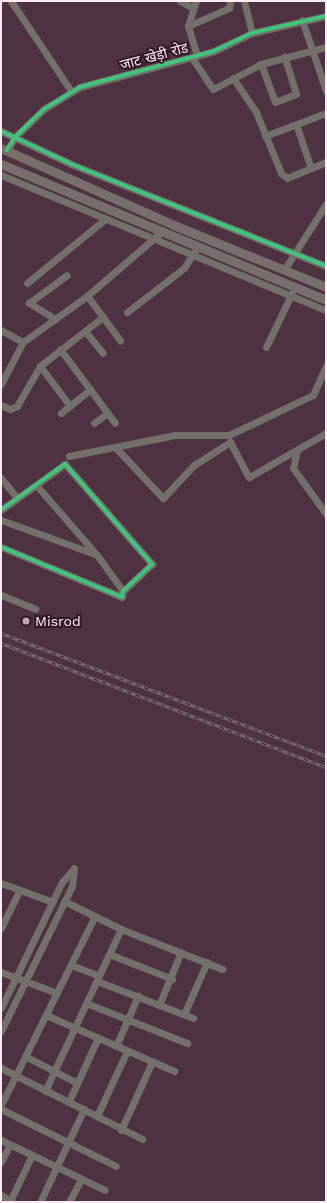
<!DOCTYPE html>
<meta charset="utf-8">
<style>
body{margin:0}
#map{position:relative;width:327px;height:1203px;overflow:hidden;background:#4e3242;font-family:"Work Sans","Noto Sans Devanagari",sans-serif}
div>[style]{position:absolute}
.minor>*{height:7px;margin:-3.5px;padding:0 3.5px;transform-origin:3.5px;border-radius:3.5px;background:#736f6a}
.major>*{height:9px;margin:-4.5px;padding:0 4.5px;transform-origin:4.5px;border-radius:4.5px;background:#786e6c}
.rail>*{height:3px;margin-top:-1.5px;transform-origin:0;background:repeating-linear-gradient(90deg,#311a26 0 4.5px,#786e70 0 9px);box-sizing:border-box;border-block:1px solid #786e70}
.cycleway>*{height:4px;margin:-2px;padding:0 2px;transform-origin:2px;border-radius:2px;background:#40c37c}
.dots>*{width:11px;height:11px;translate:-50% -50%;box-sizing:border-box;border:2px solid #311a26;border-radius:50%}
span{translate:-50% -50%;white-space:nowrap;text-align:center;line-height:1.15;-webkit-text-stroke:4px #311a26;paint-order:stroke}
.street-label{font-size:14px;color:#ffebf4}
.poi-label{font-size:14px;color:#ffebf4}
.left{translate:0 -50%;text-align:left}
.frame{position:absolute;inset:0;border:2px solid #ffebf4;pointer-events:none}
</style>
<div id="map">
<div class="minor">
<i style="left:11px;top:1px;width:108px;rotate:56.3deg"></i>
<i style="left:180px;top:1px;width:15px;rotate:28deg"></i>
<i style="left:196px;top:1px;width:26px;rotate:108deg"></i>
<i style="left:188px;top:26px;width:31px;rotate:73deg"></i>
<i style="left:244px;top:1px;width:33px;rotate:76deg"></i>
<i style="left:302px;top:20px;width:75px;rotate:71.3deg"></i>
<i style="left:188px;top:26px;width:45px;rotate:-23.7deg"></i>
<i style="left:229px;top:8px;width:7px;rotate:-82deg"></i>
<i style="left:192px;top:58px;width:37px;rotate:56deg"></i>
<i style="left:213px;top:89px;width:54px;rotate:-27.5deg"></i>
<i style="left:261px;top:64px;width:67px;rotate:-14.7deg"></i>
<i style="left:261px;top:64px;width:40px;rotate:69.8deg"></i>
<i style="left:275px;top:102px;width:22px;rotate:-21deg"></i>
<i style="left:296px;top:94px;width:39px;rotate:-107deg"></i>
<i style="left:233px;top:78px;width:41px;rotate:55.9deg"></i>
<i style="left:256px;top:112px;width:66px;rotate:67.7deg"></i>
<i style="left:281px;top:173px;width:8px;rotate:40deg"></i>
<i style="left:287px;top:178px;width:42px;rotate:-22.3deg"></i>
<i style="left:296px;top:124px;width:46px;rotate:71.2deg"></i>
<i style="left:1px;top:131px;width:77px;rotate:25.2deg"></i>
<i style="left:71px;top:164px;width:275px;rotate:21.8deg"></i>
<i style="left:265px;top:136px;width:65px;rotate:-20.7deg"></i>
<i style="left:7px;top:150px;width:15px;rotate:-58deg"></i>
<i style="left:15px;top:137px;width:40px;rotate:-44deg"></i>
<i style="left:44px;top:109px;width:42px;rotate:-31.4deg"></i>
<i style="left:80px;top:87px;width:139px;rotate:-15deg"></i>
<i style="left:214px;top:51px;width:42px;rotate:-25.3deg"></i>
<i style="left:252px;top:33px;width:76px;rotate:-12.9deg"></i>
<i style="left:1px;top:175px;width:352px;rotate:22.6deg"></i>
<i style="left:284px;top:270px;width:78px;rotate:-57.5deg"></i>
<i style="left:27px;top:283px;width:99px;rotate:-39.3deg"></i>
<i style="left:127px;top:312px;width:72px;rotate:-37.7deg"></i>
<i style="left:184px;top:268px;width:24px;rotate:-57deg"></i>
<i style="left:103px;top:317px;width:29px;rotate:54deg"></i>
<i style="left:55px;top:319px;width:31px;rotate:-148deg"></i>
<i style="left:29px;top:303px;width:47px;rotate:-36.4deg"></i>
<i style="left:1px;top:330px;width:25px;rotate:29deg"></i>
<i style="left:85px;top:331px;width:28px;rotate:51deg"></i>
<i style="left:266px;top:347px;width:60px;rotate:-64.3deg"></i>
<i style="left:60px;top:349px;width:92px;rotate:53.4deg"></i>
<i style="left:40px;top:366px;width:50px;rotate:53.1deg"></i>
<i style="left:1px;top:384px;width:47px;rotate:-62.4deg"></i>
<i style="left:23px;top:342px;width:79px;rotate:-35.7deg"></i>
<i style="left:87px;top:296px;width:96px;rotate:-40.8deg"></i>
<i style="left:1px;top:405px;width:10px;rotate:24deg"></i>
<i style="left:10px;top:409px;width:8px;rotate:-23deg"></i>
<i style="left:17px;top:406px;width:46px;rotate:-60.1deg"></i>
<i style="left:40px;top:366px;width:80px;rotate:-37.9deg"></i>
<i style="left:103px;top:317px;width:26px;rotate:-127deg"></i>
<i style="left:61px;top:413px;width:38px;rotate:-39deg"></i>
<i style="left:94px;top:423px;width:17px;rotate:-36deg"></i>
<i style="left:116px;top:448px;width:69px;rotate:46.8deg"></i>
<i style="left:163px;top:498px;width:45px;rotate:-46.8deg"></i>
<i style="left:194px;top:465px;width:43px;rotate:-32.6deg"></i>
<i style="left:230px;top:442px;width:40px;rotate:62deg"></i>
<i style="left:249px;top:477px;width:89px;rotate:-29.7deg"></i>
<i style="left:297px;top:451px;width:17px;rotate:103deg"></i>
<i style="left:293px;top:468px;width:57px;rotate:54.3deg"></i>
<i style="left:69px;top:456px;width:108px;rotate:-11.2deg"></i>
<i style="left:175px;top:435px;width:54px"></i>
<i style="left:229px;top:435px;width:93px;rotate:-25.5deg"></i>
<i style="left:313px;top:395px;width:32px;rotate:-66deg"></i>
<i style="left:1px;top:478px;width:26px;rotate:51deg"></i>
<i style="left:37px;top:486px;width:91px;rotate:49deg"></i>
<i style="left:97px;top:555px;width:44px;rotate:54.2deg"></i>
<i style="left:1px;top:510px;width:79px;rotate:-35.7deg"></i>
<i style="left:65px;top:464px;width:133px;rotate:49deg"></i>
<i style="left:152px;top:564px;width:40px;rotate:137deg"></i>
<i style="left:123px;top:591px;width:6px;rotate:99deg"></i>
<i style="left:122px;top:597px;width:131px;rotate:-157.5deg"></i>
<i style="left:1px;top:520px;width:100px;rotate:19.9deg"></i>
<i style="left:1px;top:595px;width:37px;rotate:22deg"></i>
<i style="left:1px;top:883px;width:55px;rotate:20.1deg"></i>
<i style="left:64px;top:901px;width:64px;rotate:26.2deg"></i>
<i style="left:121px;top:929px;width:109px;rotate:21.6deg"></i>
<i style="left:1px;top:928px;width:41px;rotate:-64.1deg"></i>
<i style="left:109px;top:954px;width:68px;rotate:21.6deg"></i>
<i style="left:71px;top:965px;width:30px;rotate:21deg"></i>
<i style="left:1px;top:972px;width:60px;rotate:20.6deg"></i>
<i style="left:97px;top:981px;width:103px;rotate:21.1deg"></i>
<i style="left:86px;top:1003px;width:109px;rotate:21.6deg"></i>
<i style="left:159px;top:1005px;width:57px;rotate:-67.5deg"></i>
<i style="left:1px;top:1008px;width:140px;rotate:-64.2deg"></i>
<i style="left:62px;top:882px;width:18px;rotate:-49deg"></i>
<i style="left:184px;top:1014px;width:57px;rotate:-66.1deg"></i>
<i style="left:46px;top:1015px;width:140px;rotate:23.6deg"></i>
<i style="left:1px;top:1031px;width:161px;rotate:-63.9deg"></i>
<i style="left:72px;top:886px;width:18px;rotate:-84deg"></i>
<i style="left:116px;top:1046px;width:55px;rotate:-66.3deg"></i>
<i style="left:25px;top:1056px;width:59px;rotate:27.4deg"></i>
<i style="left:1px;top:1068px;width:158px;rotate:26.7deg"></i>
<i style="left:45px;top:1091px;width:179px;rotate:-64.9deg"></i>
<i style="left:69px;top:1101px;width:69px;rotate:-65.3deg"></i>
<i style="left:1px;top:1105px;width:211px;rotate:-63.6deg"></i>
<i style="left:1px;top:1109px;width:128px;rotate:26.4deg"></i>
<i style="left:97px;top:1116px;width:72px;rotate:-65.2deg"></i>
<i style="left:121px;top:1130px;width:75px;rotate:-65.5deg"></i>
<i style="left:1px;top:1140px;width:115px;rotate:25.7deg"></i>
<i style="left:1px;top:1162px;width:20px;rotate:-63deg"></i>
<i style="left:1px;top:1195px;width:13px;rotate:32deg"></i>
<i style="left:10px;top:1201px;width:51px;rotate:-64.4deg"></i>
<i style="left:40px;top:1202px;width:103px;rotate:-64.7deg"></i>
<i style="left:69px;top:1202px;width:26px;rotate:-62deg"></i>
</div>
<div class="major">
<i style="left:1px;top:148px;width:192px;rotate:24deg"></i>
<i style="left:176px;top:226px;width:162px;rotate:22.1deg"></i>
<i style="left:1px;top:164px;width:352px;rotate:22.7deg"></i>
</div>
<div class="rail">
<i style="left:1px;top:633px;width:347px;rotate:20.7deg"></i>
<i style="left:1px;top:643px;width:348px;rotate:20.9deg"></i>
</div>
<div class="cycleway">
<i style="left:1px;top:131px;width:77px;rotate:25.2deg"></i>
<i style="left:71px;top:164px;width:275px;rotate:21.8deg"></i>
<i style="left:7px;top:150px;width:15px;rotate:-58deg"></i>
<i style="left:15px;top:137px;width:40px;rotate:-44deg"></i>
<i style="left:44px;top:109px;width:42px;rotate:-31.4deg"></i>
<i style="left:80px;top:87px;width:139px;rotate:-15deg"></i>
<i style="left:214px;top:51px;width:42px;rotate:-25.3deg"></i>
<i style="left:252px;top:33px;width:76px;rotate:-12.9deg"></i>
<i style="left:1px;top:510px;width:79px;rotate:-35.7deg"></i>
<i style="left:65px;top:464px;width:133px;rotate:49deg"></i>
<i style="left:152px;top:564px;width:40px;rotate:137deg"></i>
<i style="left:123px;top:591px;width:6px;rotate:99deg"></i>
<i style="left:122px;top:597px;width:131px;rotate:-157.5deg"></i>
</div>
<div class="dots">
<i style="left:26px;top:621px;background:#c1aab6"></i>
</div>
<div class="street-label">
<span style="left:154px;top:56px;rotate:-15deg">जाट खेड़ी रोड</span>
</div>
<div class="poi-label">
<span class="left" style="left:35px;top:621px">Misrod</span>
</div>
<div class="frame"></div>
</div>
